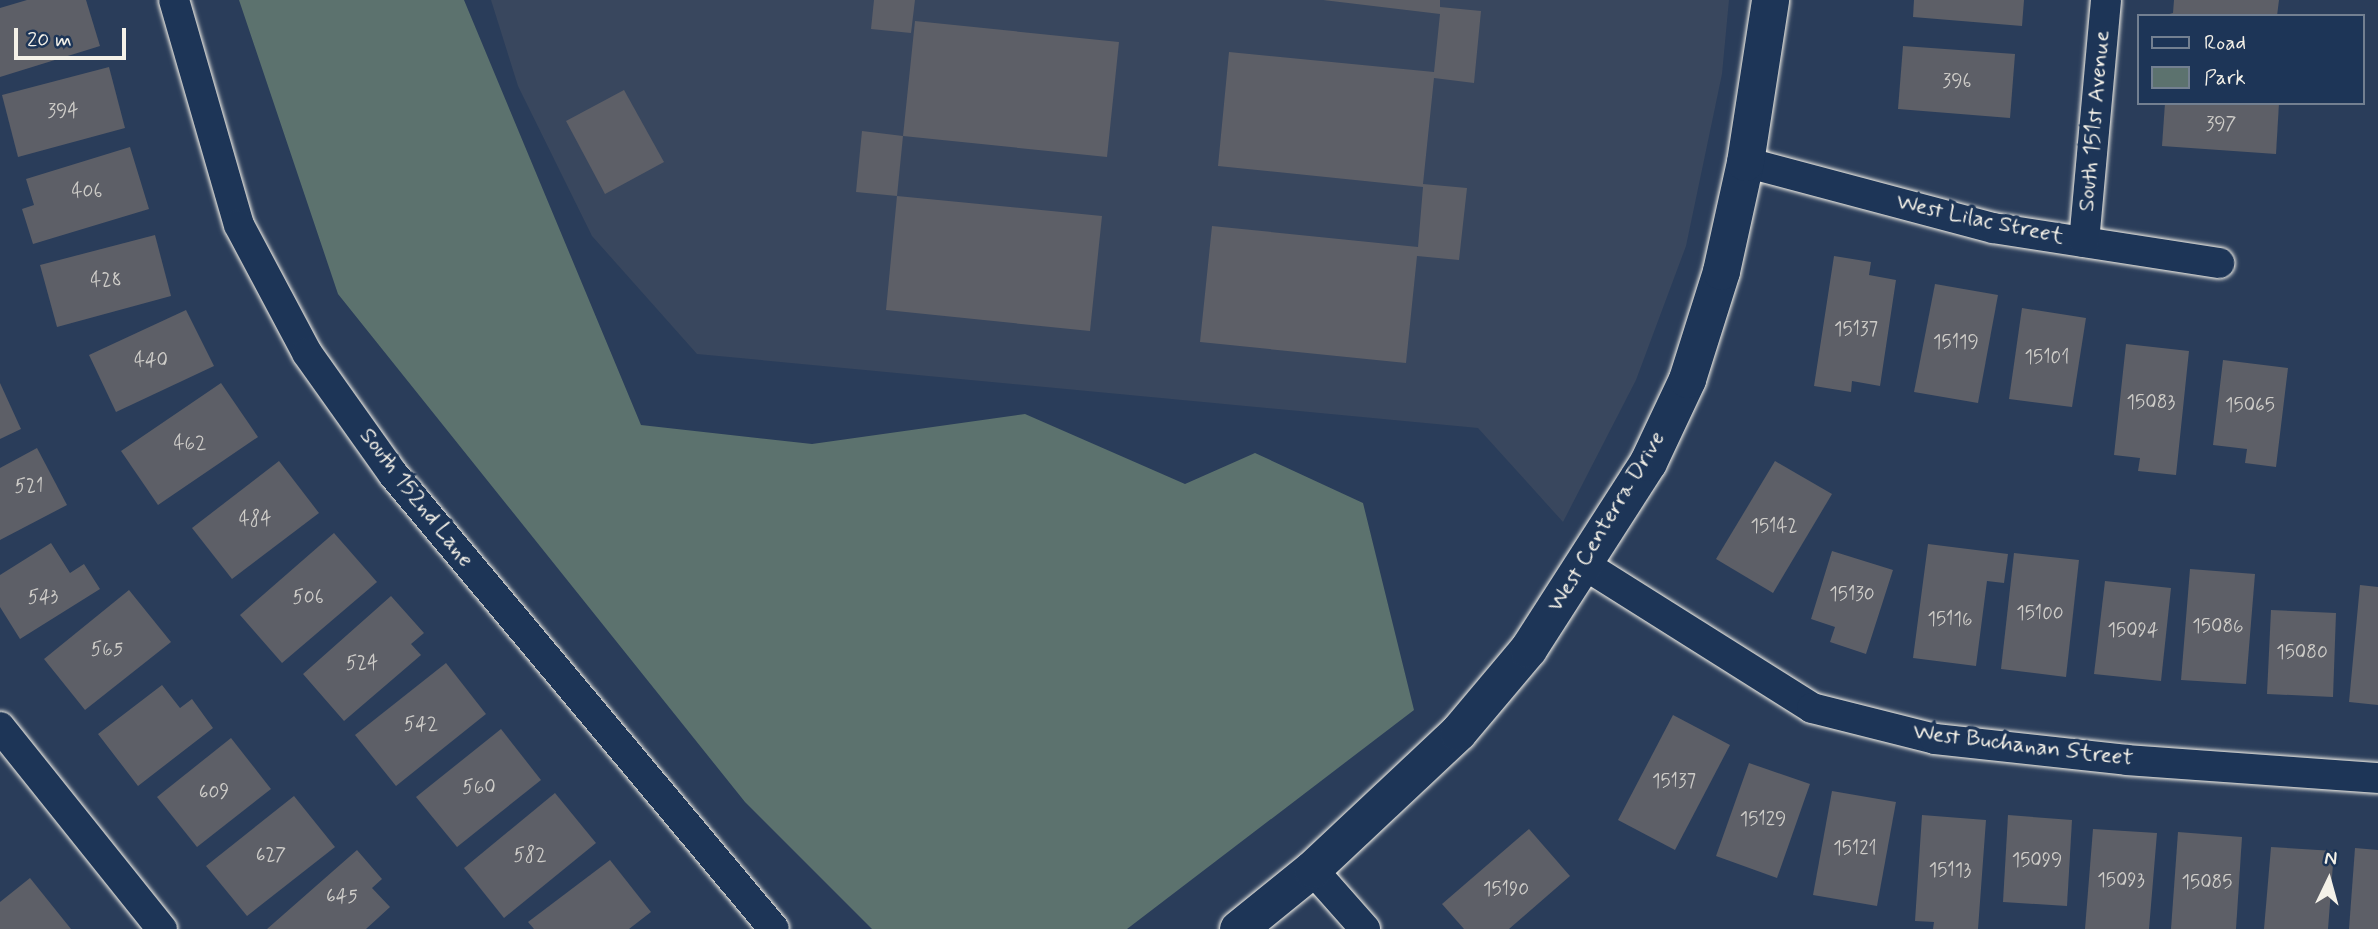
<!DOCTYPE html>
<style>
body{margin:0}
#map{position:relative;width:2378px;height:929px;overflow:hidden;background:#2a3d5a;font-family:Mynerve,sans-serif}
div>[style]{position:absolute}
.built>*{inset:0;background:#39475e}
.green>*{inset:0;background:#5c726e}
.building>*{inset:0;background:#5d5f67}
.roads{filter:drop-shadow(0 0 2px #f4f1e8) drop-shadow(0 0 2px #f4f1e8)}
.minor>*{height:30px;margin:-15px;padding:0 15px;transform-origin:15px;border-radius:15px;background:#1d3557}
.tertiary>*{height:37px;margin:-18.5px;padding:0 18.5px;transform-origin:18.5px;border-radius:18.5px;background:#1d3557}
span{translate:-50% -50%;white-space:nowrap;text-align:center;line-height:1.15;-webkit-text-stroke:7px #1d3557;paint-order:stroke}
.number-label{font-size:19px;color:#ceccc8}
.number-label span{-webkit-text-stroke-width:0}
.street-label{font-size:23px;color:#f4f1e8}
.legend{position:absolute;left:2137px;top:14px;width:228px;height:91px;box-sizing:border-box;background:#1d3557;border:2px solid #738091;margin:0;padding:9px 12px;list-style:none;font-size:21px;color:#f4f1e8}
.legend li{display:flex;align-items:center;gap:14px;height:35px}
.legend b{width:35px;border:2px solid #738091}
.north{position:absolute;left:2294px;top:845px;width:70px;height:70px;-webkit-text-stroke:5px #1d3557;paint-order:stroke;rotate:5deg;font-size:19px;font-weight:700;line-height:28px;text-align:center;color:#f4f1e8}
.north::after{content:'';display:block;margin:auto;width:24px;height:32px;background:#f4f1e8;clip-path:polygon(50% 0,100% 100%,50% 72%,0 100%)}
.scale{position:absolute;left:14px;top:28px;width:112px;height:32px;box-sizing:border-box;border:4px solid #f4f1e8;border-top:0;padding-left:9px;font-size:21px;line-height:24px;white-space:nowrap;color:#f4f1e8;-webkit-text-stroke:5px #1d3557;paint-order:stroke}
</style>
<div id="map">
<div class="built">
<i style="clip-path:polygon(491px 0,1729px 0,1722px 74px,1686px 246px,1636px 380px,1563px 522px,1478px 428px,697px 354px,592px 236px,518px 86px)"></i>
</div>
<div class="green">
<i style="clip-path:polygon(239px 0,464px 0,641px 425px,812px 444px,1025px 414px,1185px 484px,1255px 453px,1363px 503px,1414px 710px,1127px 929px,872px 929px,745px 802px,338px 294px)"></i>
</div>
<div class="building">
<i style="clip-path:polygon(27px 0,86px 0,100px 46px,0 77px,0 8px)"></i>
<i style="clip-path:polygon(874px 0,915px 0,911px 33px,871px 29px)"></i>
<i style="clip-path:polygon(1323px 0,1440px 0,1440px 7px,1481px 11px,1474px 83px,1434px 78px,1423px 184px,1467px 188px,1459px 260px,1417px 256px,1406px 363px,1200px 342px,1212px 226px,1418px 247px,1423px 187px,1218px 166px,1229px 52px,1434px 72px,1440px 14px)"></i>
<i style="clip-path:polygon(1914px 0,2024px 0,2022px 26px,1913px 17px)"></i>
<i style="clip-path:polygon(2174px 0,2279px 0,2277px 16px,2162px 16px,2173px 13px)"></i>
<i style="clip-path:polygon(915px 21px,1119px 42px,1107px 157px,903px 136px)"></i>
<i style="clip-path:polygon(1903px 46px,2015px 54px,2010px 118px,1898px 109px)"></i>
<i style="clip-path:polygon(109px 67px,125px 128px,18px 157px,2px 95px)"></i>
<i style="clip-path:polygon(624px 90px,664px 162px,605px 194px,566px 121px)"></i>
<i style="clip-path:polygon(2165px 103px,2279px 103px,2276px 154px,2162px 146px)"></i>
<i style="clip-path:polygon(862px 131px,903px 136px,897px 196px,856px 192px)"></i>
<i style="clip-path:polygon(130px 147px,149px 209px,33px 244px,22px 209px,34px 205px,26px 179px)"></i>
<i style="clip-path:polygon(897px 196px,1102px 216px,1090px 331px,886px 310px)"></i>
<i style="clip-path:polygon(155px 235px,171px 296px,57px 327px,40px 265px)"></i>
<i style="clip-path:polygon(1834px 256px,1871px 262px,1869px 275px,1896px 280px,1880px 386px,1852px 381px,1851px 392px,1814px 386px)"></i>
<i style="clip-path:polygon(1935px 284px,1998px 295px,1978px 403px,1914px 392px)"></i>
<i style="clip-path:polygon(2022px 308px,2086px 318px,2072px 407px,2009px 399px)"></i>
<i style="clip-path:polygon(186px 310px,214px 366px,116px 412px,89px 355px)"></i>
<i style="clip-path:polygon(2126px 344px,2189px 351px,2176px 475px,2138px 471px,2140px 458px,2114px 455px)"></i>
<i style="clip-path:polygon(2223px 360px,2288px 368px,2276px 467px,2245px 463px,2247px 449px,2213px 445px)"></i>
<i style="clip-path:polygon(0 383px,21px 429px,0 439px)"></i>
<i style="clip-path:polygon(221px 383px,258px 437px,158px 505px,121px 451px)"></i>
<i style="clip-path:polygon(37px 448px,67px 505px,0 540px,0 468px)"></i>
<i style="clip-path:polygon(279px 461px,319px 513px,232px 579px,192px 528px)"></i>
<i style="clip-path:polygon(1775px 461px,1832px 494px,1773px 593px,1716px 559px)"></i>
<i style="clip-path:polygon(334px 533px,377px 582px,282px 663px,240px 615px)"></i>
<i style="clip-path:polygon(51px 543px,70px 573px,84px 564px,100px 589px,20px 639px,0 607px,0 575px)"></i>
<i style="clip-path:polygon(1928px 544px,2008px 554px,2004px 583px,1987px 581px,1976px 666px,1913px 658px)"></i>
<i style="clip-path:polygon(1832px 551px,1893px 570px,1866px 654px,1830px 642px,1835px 627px,1811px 619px)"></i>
<i style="clip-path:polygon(2014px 553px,2079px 560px,2066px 677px,2001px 669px)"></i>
<i style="clip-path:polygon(2190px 569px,2255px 574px,2246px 684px,2181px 680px)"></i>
<i style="clip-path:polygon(2105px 581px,2171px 588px,2161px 681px,2094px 674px)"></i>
<i style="clip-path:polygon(2360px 585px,2378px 587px,2378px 705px,2349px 702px)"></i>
<i style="clip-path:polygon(129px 590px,171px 642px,85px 710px,44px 659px)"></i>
<i style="clip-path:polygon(391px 596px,424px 633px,411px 644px,421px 655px,344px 721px,303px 674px)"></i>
<i style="clip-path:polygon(2271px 610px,2336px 613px,2333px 697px,2267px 694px)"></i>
<i style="clip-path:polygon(446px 663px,486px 714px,396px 786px,355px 735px)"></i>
<i style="clip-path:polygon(162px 685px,180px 708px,192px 699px,213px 728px,138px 786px,98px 734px)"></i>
<i style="clip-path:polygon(1673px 715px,1730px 745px,1675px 850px,1618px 820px)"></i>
<i style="clip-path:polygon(501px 729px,541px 780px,457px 847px,416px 797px)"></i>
<i style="clip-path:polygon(231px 738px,271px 789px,197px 847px,157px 797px)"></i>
<i style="clip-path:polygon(1749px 763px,1810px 784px,1777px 878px,1716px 856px)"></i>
<i style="clip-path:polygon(1832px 791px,1896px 802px,1877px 906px,1813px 895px)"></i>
<i style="clip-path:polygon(555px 793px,596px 843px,504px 918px,464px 868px)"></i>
<i style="clip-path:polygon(294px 796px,335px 847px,247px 916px,206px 866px)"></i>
<i style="clip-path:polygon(1922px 815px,1986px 820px,1978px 929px,1933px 929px,1934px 922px,1915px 921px)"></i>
<i style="clip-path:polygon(2008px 815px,2072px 820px,2067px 906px,2003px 902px)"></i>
<i style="clip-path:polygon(1529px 829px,1570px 876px,1509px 929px,1464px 929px,1442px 904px)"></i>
<i style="clip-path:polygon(2093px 829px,2157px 833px,2149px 929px,2085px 929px)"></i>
<i style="clip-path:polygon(2178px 832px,2242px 837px,2236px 929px,2171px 929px)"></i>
<i style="clip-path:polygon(2271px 847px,2334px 851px,2328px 929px,2264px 929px)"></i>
<i style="clip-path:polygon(2355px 848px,2378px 850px,2378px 929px,2349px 929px)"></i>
<i style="clip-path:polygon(357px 850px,382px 879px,372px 888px,390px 907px,366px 929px,267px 929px)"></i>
<i style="clip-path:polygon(610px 860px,651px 912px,629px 929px,534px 929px,528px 922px)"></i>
<i style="clip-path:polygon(30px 878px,71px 929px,0 929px,0 902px)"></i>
</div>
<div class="roads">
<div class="minor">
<i style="left:174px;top:0;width:234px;rotate:73.9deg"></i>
<i style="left:239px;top:225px;width:145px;rotate:62deg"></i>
<i style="left:307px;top:353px;width:148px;rotate:54.6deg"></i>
<i style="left:393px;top:474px;width:593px;rotate:50.06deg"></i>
<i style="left:1745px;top:162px;width:257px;rotate:14.9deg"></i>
<i style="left:1993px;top:228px;width:229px;rotate:8.8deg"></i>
<i style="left:2084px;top:242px;width:243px;rotate:-84.8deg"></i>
<i style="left:1585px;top:565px;width:268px;rotate:32.2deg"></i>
<i style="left:1812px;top:708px;width:127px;rotate:14.1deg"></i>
<i style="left:1935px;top:739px;width:193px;rotate:6.2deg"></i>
<i style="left:2127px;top:760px;width:252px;rotate:4.1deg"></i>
<i style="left:0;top:727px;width:259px;rotate:51.3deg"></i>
<i style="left:1312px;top:869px;width:80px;rotate:48.5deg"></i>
</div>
<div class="tertiary">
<i style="left:1238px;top:929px;width:95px;rotate:-39deg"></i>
<i style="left:1312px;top:869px;width:200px;rotate:-43.2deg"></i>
<i style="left:1458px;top:732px;width:109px;rotate:-49.9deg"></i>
<i style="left:1528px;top:649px;width:222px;rotate:-57.3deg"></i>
<i style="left:1648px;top:462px;width:92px;rotate:-64.8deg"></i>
<i style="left:1687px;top:379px;width:113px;rotate:-72.5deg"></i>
<i style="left:1721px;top:271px;width:112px;rotate:-77.6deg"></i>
<i style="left:1745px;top:162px;width:164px;rotate:-81.2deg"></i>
</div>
</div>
<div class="number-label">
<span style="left:1957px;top:82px">396</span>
<span style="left:63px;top:112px">394</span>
<span style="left:2221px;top:125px">397</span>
<span style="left:87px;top:192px">406</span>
<span style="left:106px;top:281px">428</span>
<span style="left:1856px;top:330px">15137</span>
<span style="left:1956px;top:343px">15119</span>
<span style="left:2047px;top:358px">15101</span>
<span style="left:151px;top:361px">440</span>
<span style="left:2151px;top:403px">15083</span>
<span style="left:2250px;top:406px">15065</span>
<span style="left:190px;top:444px">462</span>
<span style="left:29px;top:487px">521</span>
<span style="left:255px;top:520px">484</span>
<span style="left:1774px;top:527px">15142</span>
<span style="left:1852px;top:595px">15130</span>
<span style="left:43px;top:598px">543</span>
<span style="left:308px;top:598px">506</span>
<span style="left:2040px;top:614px">15100</span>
<span style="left:1950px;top:620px">15116</span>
<span style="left:2218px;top:627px">15086</span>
<span style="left:2133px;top:631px">15094</span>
<span style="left:107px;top:650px">565</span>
<span style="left:2302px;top:653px">15080</span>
<span style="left:362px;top:664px">524</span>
<span style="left:421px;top:725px">542</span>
<span style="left:1674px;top:782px">15137</span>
<span style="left:479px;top:788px">560</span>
<span style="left:214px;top:793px">609</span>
<span style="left:1763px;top:820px">15129</span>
<span style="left:1855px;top:849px">15121</span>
<span style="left:271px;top:856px">627</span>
<span style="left:530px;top:856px">582</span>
<span style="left:2037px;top:861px">15099</span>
<span style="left:1950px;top:871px">15113</span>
<span style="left:2121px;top:881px">15093</span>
<span style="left:2207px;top:883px">15085</span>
<span style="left:1506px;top:890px">15190</span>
<span style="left:342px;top:897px">645</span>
</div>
<div class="street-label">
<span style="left:2095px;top:121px;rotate:-85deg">South 151st Avenue</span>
<span style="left:1980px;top:220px;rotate:12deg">West Lilac Street</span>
<span style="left:416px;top:498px;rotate:52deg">South 152nd Lane</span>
<span style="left:1607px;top:522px;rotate:-59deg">West Centerra Drive</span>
<span style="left:2023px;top:746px;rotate:7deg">West Buchanan Street</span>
</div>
<ul class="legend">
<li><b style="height:9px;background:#1d3557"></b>Road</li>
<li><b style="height:19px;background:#5c726e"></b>Park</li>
</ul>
<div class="north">N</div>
<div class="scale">20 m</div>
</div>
